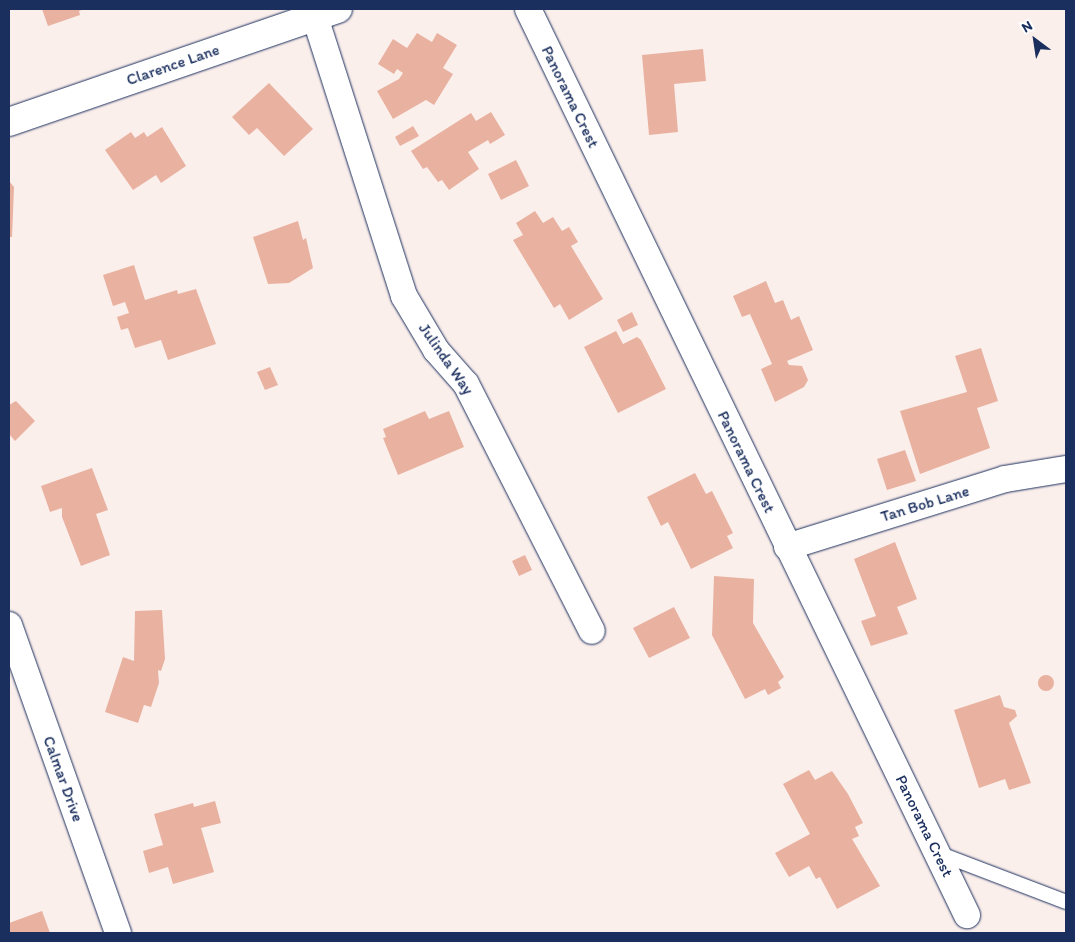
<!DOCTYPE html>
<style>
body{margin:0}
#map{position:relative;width:1075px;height:942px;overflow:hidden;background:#fbefec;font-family:Itim,sans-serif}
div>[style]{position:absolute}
.building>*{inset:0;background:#e9b1a0}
.round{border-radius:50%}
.roads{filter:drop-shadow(0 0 1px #1b2f5e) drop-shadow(0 0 1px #1b2f5e)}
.lane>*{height:14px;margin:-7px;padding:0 7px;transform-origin:7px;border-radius:7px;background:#fff}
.street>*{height:26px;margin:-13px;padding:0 13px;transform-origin:13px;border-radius:13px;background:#fff}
.secondary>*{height:28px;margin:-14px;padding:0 14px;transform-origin:14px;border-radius:14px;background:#fff}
span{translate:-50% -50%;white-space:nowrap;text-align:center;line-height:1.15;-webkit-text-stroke:4px #fff;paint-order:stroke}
.street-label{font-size:16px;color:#1b2f5e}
.frame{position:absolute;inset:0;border:10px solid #1b2f5e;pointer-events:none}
.north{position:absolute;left:1010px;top:15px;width:50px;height:50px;-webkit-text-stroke:4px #fff;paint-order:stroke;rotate:329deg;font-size:14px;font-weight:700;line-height:20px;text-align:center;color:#1b2f5e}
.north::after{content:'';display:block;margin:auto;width:18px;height:22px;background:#1b2f5e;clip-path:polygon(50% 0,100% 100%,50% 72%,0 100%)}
</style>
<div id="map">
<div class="building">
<i style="clip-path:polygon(42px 9px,84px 9px,79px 11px,80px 15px,48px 26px)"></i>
<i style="clip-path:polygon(417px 33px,432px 42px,437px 33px,457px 45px,443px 68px,453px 74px,434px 105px,426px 100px,393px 119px,377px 91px,399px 79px,403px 73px,397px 69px,394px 74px,378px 64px,393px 39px,407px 48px)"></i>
<i style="clip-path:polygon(703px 49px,706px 81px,674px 84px,678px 132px,649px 135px,642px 55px)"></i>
<i style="clip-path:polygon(269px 83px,313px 129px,284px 156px,257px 128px,249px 135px,232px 117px)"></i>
<i style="clip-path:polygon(491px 112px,505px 135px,490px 144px,488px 140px,468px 152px,479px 169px,449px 190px,442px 180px,438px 182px,427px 167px,423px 169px,411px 151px,471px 113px,476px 121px)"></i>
<i style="clip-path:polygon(413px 126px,419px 136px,400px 146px,395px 137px)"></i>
<i style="clip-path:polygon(162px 127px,186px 166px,161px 183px,156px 175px,133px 190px,105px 150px,131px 132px,135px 138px,144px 132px,147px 137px)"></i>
<i style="clip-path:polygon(516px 160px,529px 186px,501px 200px,488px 174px)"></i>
<i style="clip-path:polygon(9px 181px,14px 187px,12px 237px,9px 237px)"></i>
<i style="clip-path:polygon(535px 211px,543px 223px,553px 217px,562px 231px,569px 227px,578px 242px,571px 246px,603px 299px,569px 320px,560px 304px,554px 308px,513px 240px,523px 235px,516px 223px)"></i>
<i style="clip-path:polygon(298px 221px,303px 240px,306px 238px,313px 268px,289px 283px,268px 284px,253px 237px)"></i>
<i style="clip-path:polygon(134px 265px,145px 300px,177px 290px,178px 294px,196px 289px,216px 344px,168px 360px,161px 340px,135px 348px,128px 328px,121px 330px,117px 317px,129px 313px,125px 302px,113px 306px,103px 275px)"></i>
<i style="clip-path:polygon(766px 281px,775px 303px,783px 300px,791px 320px,799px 316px,813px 350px,787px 361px,789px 365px,802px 366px,808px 380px,804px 387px,775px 402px,761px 369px,772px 364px,750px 314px,742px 317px,733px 296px)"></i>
<i style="clip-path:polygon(632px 312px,638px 325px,623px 332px,617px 320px)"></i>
<i style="clip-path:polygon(616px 331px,623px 344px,637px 337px,641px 340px,666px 389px,618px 413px,584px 347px)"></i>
<i style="clip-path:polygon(981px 348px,998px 401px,977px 408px,990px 448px,920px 474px,900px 411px,967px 392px,955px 356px)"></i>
<i style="clip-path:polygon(270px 367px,278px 385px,265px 390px,257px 372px)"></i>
<i style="clip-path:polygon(16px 401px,35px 421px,15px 441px,9px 434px,9px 405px)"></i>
<i style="clip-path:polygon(425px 411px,429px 419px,449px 411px,464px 447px,398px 475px,383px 438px,386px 437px,383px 429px)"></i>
<i style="clip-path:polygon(905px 450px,916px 481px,887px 490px,877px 459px)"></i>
<i style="clip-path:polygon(92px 468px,108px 510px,96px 514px,110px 555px,81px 566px,62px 517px,62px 508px,50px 512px,41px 486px)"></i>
<i style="clip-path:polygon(695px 473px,706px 494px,712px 491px,733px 533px,727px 536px,733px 548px,691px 569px,668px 522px,661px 526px,647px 497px)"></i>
<i style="clip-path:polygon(895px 542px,917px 599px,897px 607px,908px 634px,871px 646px,861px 621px,876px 616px,854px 559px)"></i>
<i style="clip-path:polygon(525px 555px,532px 570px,519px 576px,512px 561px)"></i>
<i style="clip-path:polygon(714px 576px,754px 579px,753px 623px,784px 677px,778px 682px,781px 688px,768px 695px,765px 689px,745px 699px,712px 635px)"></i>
<i style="clip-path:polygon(674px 607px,690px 638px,649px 658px,633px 628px)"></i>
<i style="clip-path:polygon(162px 610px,165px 659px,161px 671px,158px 670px,159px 683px,151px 707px,144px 705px,138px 723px,105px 712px,123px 657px,134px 661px,135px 611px)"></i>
<i class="round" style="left:1038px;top:675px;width:16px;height:16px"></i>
<i style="clip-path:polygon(1000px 695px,1004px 707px,1015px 710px,1017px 716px,1009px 723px,1031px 783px,1009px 790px,1005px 779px,979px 788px,954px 710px)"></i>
<i style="clip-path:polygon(809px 770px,815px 780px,832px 771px,848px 794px,863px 823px,855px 827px,859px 836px,852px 839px,880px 886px,837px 909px,820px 877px,816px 879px,809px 866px,789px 877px,775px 853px,810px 834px,783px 784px)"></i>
<i style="clip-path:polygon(215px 801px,221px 823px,201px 828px,214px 872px,173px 884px,168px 867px,149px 873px,143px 851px,163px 845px,154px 814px,193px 803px,194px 807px)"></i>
<i style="clip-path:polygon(42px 911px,50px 933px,9px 933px,9px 923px)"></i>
</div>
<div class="roads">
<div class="lane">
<i style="left:938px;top:853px;width:137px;rotate:20.9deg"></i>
</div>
<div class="street">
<i style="left:528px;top:9px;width:1007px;rotate:64.15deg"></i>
<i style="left:315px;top:17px;width:293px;rotate:72.3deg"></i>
<i style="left:404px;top:296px;width:63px;rotate:59.3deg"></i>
<i style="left:436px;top:350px;width:45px;rotate:48.6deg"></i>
<i style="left:466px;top:384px;width:277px;rotate:63deg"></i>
<i style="left:787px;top:547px;width:228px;rotate:-17.3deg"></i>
<i style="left:1005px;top:479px;width:62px;rotate:-9.3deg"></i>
<i style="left:9px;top:625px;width:327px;rotate:70.5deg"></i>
</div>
<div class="secondary">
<i style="left:9px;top:122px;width:348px;rotate:-19deg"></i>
</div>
</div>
<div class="street-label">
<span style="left:173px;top:65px;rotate:-19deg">Clarence Lane</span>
<span style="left:570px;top:97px;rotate:64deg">Panorama Crest</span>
<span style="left:446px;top:359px;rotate:55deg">Julinda Way</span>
<span style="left:746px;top:462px;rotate:64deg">Panorama Crest</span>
<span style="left:925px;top:504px;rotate:-17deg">Tan Bob Lane</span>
<span style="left:63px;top:779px;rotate:70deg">Calmar Drive</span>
<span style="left:924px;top:826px;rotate:64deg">Panorama Crest</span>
</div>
<div class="frame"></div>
<div class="north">N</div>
</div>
